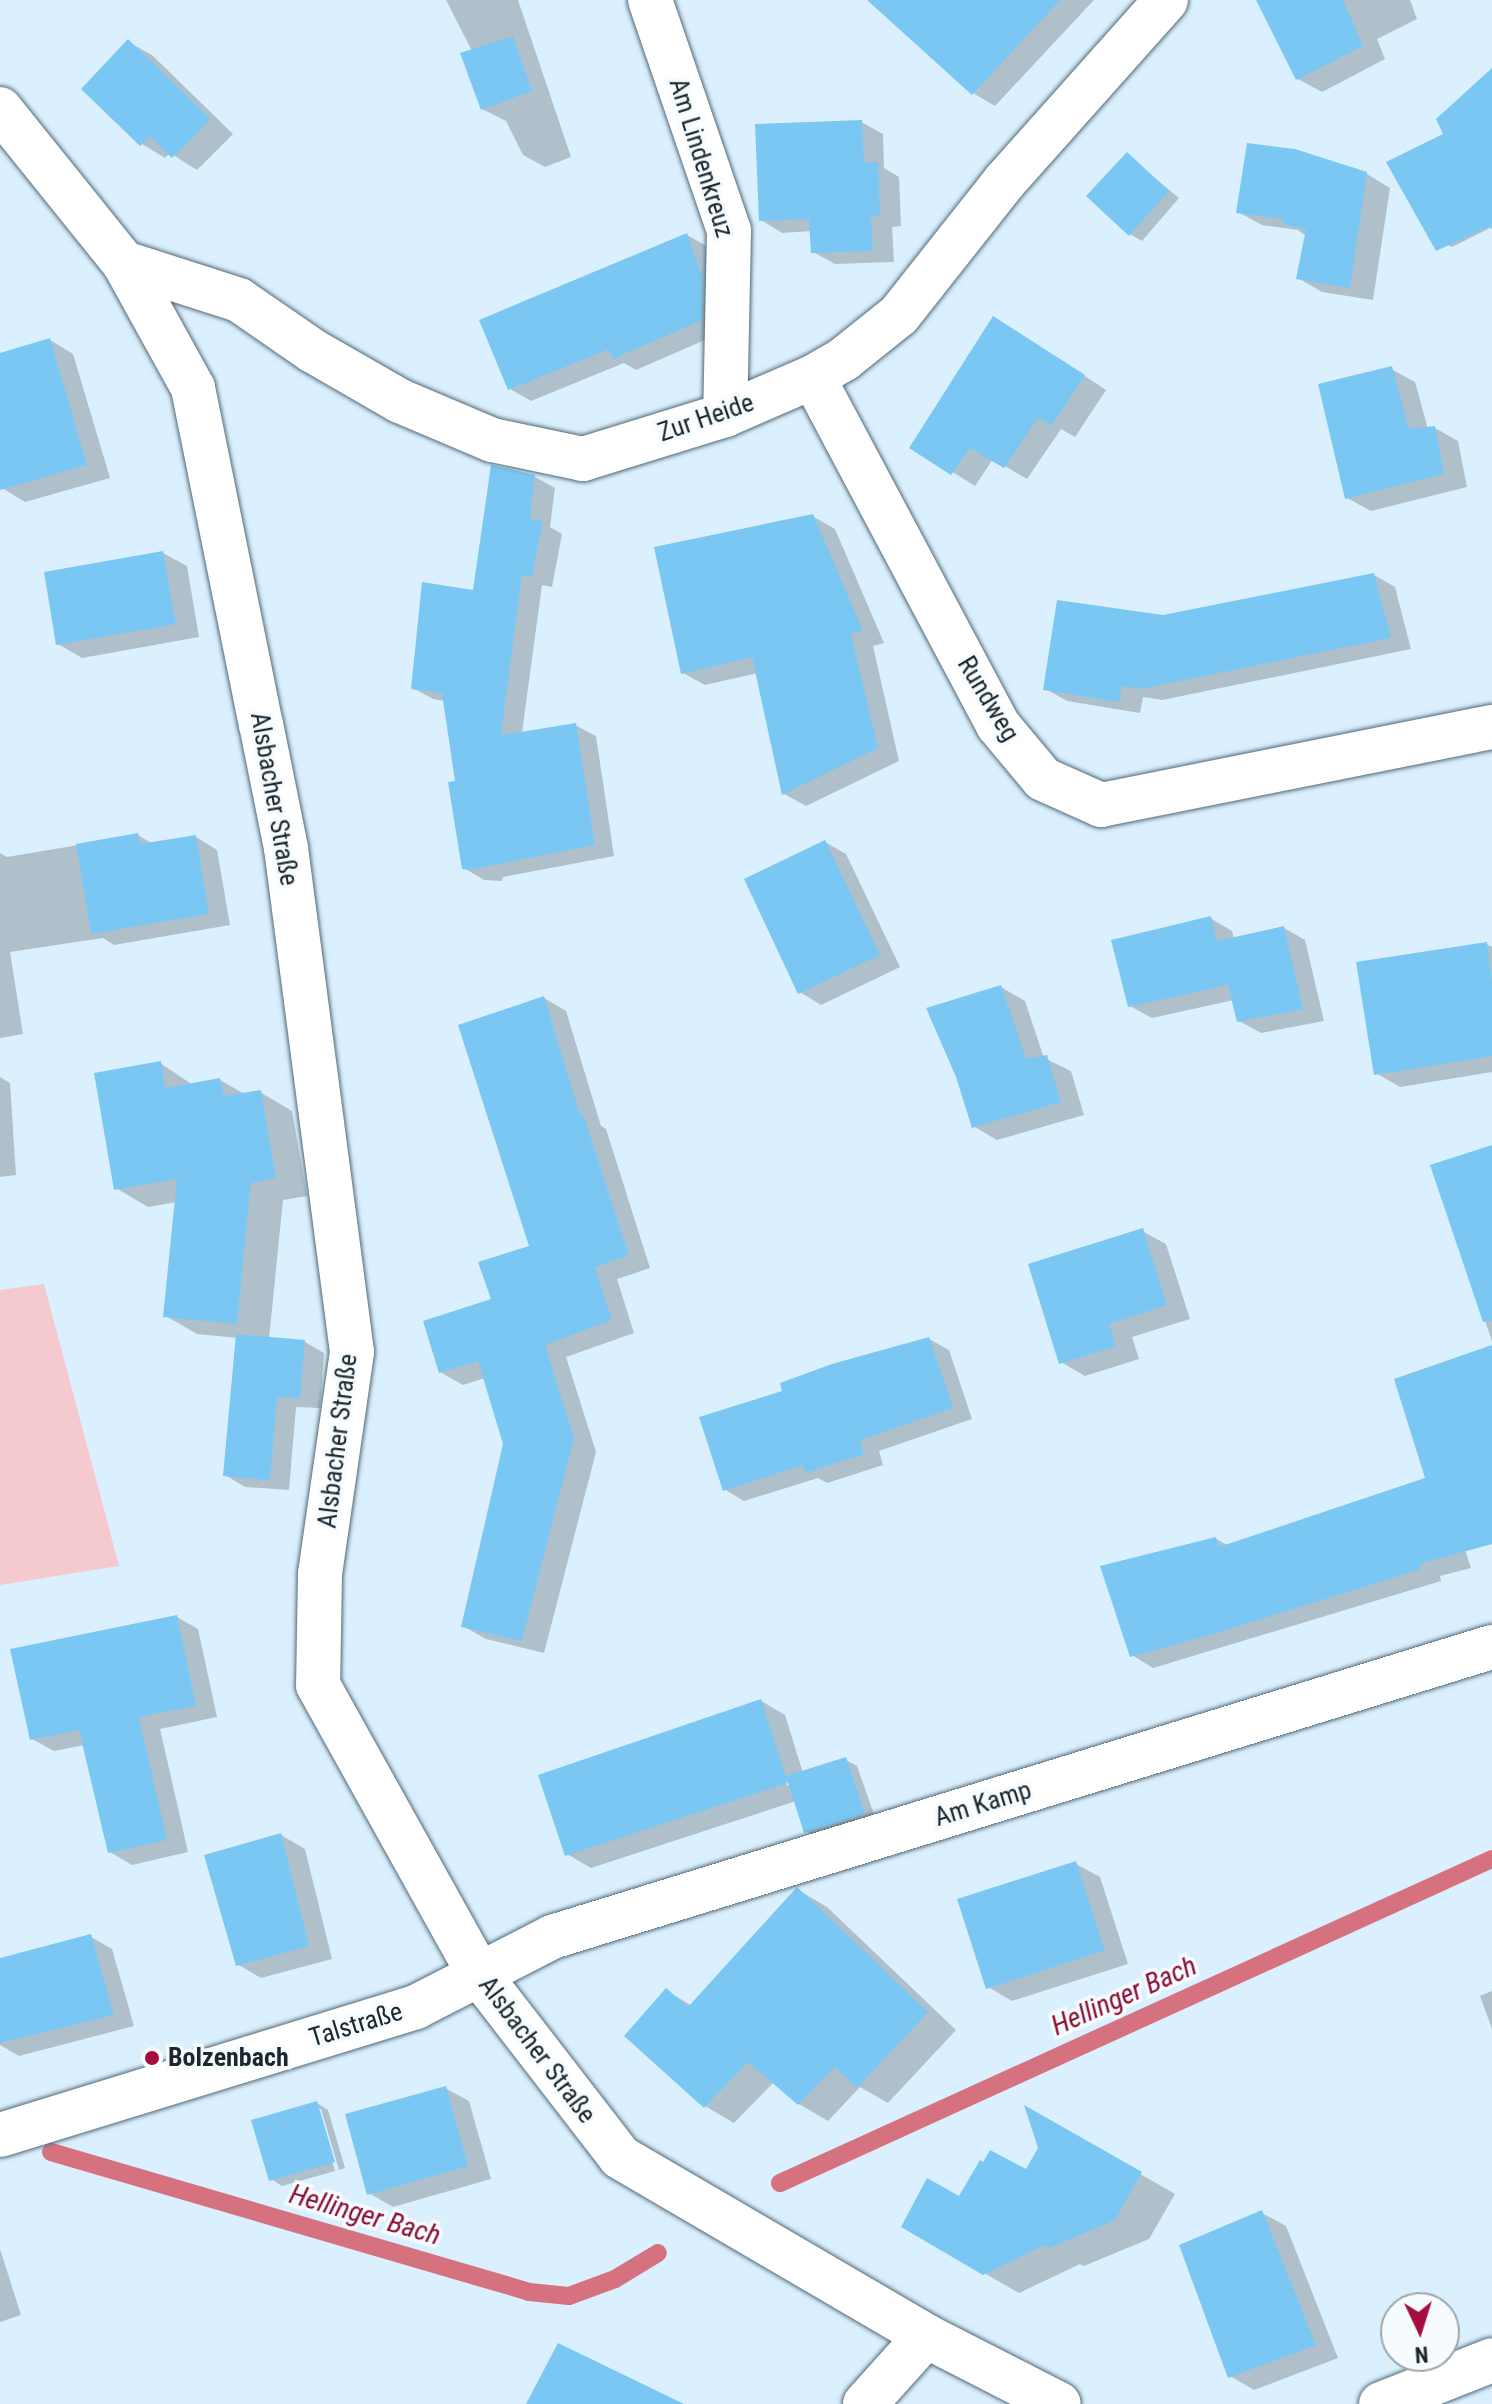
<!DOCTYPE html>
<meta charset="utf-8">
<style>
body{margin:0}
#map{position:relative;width:1492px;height:2404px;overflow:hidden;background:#dbf0fe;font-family:"Roboto Condensed",sans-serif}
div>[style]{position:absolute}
.green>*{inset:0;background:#f5cace}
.shadow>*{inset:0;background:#0003}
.stream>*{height:18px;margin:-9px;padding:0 9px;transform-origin:9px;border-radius:9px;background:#d67280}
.building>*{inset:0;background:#7ac7f4}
.roads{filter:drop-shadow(0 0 2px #526977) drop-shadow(0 0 2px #526977)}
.street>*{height:44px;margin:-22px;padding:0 22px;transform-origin:22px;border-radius:22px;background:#fff}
.dots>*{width:22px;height:22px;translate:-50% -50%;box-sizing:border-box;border:4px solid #f6fbfe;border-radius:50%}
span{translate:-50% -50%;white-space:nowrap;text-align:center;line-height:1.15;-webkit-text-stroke:7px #f6fbfe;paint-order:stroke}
.street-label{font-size:26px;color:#1c262c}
.poi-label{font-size:26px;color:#1c262c;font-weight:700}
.left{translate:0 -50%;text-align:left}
.water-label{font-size:28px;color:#8b0f34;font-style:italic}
.north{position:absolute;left:1380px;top:2292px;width:80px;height:80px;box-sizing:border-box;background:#f6fbfe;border:2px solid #9fa6aa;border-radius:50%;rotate:176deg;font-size:22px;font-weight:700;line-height:32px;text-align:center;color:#1c262c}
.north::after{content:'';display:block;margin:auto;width:28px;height:36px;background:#a60c3d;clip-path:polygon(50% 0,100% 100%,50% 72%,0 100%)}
</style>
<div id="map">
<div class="green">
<i style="clip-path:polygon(44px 1284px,119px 1566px,0 1585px,0 1290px)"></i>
</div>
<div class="shadow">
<i style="clip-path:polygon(446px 0,518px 0,571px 157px,545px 167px,523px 155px,506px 121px,482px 109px,472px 51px)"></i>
<i style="clip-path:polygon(880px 0,1094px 0,995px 106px,973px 93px)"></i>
<i style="clip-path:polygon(1291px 0,1410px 0,1417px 19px,1377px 39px,1385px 59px,1322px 92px,1298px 79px)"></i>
<i style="clip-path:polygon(128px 42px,152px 55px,233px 134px,197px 170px,170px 153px,165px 158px,142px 144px)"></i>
<i style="clip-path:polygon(1492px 81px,1492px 227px,1452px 247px,1429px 234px,1446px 135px)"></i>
<i style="clip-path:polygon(861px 122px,883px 134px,884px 168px,899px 177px,901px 226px,892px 227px,894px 262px,835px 264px,813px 252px,812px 231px,782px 233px,761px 220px)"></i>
<i style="clip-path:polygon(1127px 155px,1179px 198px,1142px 241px,1130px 234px)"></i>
<i style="clip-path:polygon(1367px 174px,1390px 188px,1373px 300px,1322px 292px,1298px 278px,1306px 236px,1298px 230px,1262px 225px,1238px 212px)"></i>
<i style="clip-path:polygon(687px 235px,708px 247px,723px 332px,636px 370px,624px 363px,531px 401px,510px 389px)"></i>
<i style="clip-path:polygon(1016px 331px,1106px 390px,1075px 437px,1061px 429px,1027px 479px,993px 459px,975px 486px,912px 447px)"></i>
<i style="clip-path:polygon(50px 340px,73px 354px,110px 478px,25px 502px,2px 488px,0 483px,0 355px)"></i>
<i style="clip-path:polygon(1391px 369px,1415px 382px,1428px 429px,1435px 428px,1458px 441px,1467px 487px,1371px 511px,1347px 498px)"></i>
<i style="clip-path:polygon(535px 477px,555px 488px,550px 527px,562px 534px,552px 587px,542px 585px,522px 733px,575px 725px,596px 736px,614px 856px,503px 877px,502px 881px,484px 880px,464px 868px,457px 782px,445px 701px,433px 699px,413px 688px,474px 592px)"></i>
<i style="clip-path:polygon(812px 516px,835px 529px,884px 643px,873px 646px,899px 761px,806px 806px,784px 794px,758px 673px,705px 685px,683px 673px)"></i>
<i style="clip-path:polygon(163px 553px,187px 566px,199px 637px,82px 658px,58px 644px)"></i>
<i style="clip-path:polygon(1374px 575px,1395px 587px,1411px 649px,1162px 700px,1143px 697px,1140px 713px,1067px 701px,1046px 689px,1163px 617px)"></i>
<i style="clip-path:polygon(138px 835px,153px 844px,196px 837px,217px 850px,230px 925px,114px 945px,103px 938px,10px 952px,23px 1034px,0 1038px,0 853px,7px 857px)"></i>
<i style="clip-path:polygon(825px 842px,846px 854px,900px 967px,821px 1005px,800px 992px)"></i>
<i style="clip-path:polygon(1210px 918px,1232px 931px,1234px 939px,1284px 928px,1305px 940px,1324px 1021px,1261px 1033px,1239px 1021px,1234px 1000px,1152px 1018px,1130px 1006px)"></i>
<i style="clip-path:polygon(1486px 944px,1492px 947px,1492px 1072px,1400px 1087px,1376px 1073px)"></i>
<i style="clip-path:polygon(1001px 987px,1025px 1001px,1044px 1058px,1071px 1071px,1084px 1115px,997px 1140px,973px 1126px)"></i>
<i style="clip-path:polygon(544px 998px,566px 1011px,601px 1126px,606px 1129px,650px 1268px,617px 1279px,634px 1333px,566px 1357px,596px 1452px,544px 1653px,486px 1639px,463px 1626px,505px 1444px,485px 1378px,463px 1385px,440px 1372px,531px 1248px)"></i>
<i style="clip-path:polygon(160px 1063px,193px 1085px,220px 1080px,246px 1095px,260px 1092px,292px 1111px,307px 1196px,283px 1200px,269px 1339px,305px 1342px,324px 1353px,320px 1408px,296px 1407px,289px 1490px,245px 1487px,225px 1475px,238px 1338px,197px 1334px,166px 1316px,177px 1202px,148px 1207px,116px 1188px)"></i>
<i style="clip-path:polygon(0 1077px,10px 1083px,16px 1175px,0 1177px)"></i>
<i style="clip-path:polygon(1492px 1147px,1492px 1341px,1432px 1166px)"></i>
<i style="clip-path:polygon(1142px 1231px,1166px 1244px,1190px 1319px,1132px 1337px,1139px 1359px,1085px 1376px,1061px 1362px)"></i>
<i style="clip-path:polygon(929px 1339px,949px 1350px,972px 1419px,879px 1451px,883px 1465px,827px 1483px,818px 1478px,744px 1501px,724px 1489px,784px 1392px)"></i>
<i style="clip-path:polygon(1492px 1347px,1492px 1489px,1450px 1503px,1471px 1568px,1440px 1576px,1441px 1581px,1153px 1668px,1132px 1655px,1216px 1539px,1229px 1546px,1428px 1480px)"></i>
<i style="clip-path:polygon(177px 1617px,198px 1629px,217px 1717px,160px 1729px,188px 1852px,132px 1865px,110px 1852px,85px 1745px,54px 1751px,32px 1739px)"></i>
<i style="clip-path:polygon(evenodd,761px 1701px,785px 1715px,803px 1773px,846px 1760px,857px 1766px,876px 1820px,817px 1838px,806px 1831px,796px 1801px,591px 1868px,567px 1854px,761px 1701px,780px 1777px,791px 1783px,791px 1787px,778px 1780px,780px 1777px)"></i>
<i style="clip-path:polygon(281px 1835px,305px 1849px,332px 1959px,261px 1978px,237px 1964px)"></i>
<i style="clip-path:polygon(1076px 1864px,1100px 1877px,1128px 1964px,1012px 2001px,988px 1987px)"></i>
<i style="clip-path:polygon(798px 1890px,827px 1907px,956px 2030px,888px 2103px,860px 2087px,828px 2121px,799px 2104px,774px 2082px,734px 2123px,705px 2106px,667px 1991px,692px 2006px)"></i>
<i style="clip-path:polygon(91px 1937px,112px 1949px,134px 2026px,19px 2056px,0 2045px,0 1960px)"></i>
<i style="clip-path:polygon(1492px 1991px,1492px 2029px,1480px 1996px)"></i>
<i style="clip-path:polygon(445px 2088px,469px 2101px,491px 2179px,393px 2207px,369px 2193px)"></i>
<i style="clip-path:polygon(317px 2103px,328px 2110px,345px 2168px,339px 2170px,321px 2109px,317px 2109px,335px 2171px,282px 2186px,271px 2179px)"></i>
<i style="clip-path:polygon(1027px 2109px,1175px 2194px,1149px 2239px,1084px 2266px,1080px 2264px,1019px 2293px,904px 2227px,960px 2198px,1027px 2172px,1040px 2149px)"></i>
<i style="clip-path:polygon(1262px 2213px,1286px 2226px,1338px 2358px,1254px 2390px,1230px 2376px)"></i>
<i style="clip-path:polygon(0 2249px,21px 2315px,0 2322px)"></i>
</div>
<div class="stream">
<i style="left:51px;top:2152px;width:498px;rotate:16.3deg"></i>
<i style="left:529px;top:2292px;width:40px;rotate:5.7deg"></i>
<i style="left:569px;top:2296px;width:49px;rotate:-20.3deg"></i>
<i style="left:615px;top:2279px;width:50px;rotate:-31.2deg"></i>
<i style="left:780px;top:2183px;width:782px;rotate:-24.47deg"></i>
</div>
<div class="building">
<i style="clip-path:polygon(867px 0,1060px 0,972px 95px)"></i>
<i style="clip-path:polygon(1256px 0,1343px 0,1363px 46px,1296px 80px)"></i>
<i style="clip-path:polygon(513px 36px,532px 91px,481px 110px,460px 53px)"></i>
<i style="clip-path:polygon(128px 39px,210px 119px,172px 158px,150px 136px,140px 146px,81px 89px)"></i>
<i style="clip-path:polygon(1492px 68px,1492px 230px,1490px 226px,1436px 251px,1386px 162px,1443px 134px,1436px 119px)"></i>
<i style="clip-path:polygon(862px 120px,864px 163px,878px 162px,880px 215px,871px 216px,873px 251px,811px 253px,809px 219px,759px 221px,755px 124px)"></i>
<i style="clip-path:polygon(1247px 143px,1295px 149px,1367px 172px,1350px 288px,1296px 279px,1306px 229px,1283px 224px,1284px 219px,1236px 213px)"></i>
<i style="clip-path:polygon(1127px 152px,1169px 191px,1129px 236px,1086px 196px)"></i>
<i style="clip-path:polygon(687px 233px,703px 279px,702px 320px,613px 359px,609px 349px,508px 390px,479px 320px)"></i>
<i style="clip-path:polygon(993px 316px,1085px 375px,1052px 425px,1038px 418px,1004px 468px,970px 448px,951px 475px,909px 448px)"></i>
<i style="clip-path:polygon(50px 338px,87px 465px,0 490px,0 353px)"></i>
<i style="clip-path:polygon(1392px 366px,1409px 429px,1435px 426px,1444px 474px,1345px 499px,1318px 384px)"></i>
<i style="clip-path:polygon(491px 465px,535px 475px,530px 519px,543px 520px,532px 577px,522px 575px,501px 735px,576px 723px,595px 845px,468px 870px,462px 869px,448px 782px,455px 781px,442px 693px,411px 689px,422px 582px,473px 590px)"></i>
<i style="clip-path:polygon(813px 514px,863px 631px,851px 634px,878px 748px,782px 795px,752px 657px,681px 674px,654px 547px)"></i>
<i style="clip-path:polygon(163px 551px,176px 624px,56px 645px,44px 572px)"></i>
<i style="clip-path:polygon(1374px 573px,1391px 638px,1140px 689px,1122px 686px,1119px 702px,1043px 690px,1057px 600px,1163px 615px)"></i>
<i style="clip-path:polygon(138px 833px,140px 844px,196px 835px,209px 914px,91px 934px,76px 844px)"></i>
<i style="clip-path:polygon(825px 840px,880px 955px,798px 994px,744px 879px)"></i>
<i style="clip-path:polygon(1211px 916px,1217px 941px,1284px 926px,1303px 1009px,1237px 1022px,1228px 985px,1128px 1007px,1111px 940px)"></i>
<i style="clip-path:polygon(1487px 942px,1492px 981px,1492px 1056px,1374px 1075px,1356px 962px)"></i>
<i style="clip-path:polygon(1001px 985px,1026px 1059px,1047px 1055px,1061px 1102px,972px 1128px,956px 1077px,926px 1008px)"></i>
<i style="clip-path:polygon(544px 996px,580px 1115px,583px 1114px,629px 1255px,595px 1267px,612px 1320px,545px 1345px,574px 1438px,522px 1641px,461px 1627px,503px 1444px,478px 1361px,439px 1373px,423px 1321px,491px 1299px,478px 1262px,529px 1246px,458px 1025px)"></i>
<i style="clip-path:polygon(161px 1061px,165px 1088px,220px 1078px,224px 1096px,261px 1090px,276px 1178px,251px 1183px,237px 1324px,163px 1317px,177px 1179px,114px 1190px,94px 1073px)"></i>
<i style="clip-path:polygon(1492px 1145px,1492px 1321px,1483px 1322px,1430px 1165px)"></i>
<i style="clip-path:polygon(1143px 1228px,1167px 1305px,1109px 1324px,1116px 1346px,1059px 1364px,1028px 1264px)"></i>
<i style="clip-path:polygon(236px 1334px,305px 1340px,300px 1398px,277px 1397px,270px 1480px,223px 1476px)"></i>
<i style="clip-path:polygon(929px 1337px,953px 1408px,860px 1440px,864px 1454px,805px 1473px,803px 1465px,723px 1491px,699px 1417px,782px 1391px,780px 1383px,832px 1364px)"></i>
<i style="clip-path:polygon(1492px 1345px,1492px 1544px,1419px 1564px,1421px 1569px,1220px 1632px,1130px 1657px,1100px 1566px,1216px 1537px,1219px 1547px,1425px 1478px,1394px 1379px)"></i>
<i style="clip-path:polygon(177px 1615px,196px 1706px,139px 1717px,167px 1840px,108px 1853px,79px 1730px,30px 1740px,10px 1649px)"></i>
<i style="clip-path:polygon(761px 1699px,788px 1783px,565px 1856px,538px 1775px)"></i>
<i style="clip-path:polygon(846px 1757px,865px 1814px,804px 1833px,786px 1776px)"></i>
<i style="clip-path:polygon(281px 1833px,309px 1946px,236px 1966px,204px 1855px)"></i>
<i style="clip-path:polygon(1076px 1861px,1105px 1950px,986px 1989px,957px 1899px)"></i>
<i style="clip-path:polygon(797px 1887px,928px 2012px,857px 2088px,835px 2067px,798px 2105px,748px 2062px,704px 2108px,624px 2036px,666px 1988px,688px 2007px)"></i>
<i style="clip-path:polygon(91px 1934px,114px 2015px,0 2043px,0 1958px)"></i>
<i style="clip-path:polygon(446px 2086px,468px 2166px,367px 2195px,345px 2114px)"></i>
<i style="clip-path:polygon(317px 2101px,335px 2162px,269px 2181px,251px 2120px)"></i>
<i style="clip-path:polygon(1024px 2105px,1142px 2172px,1115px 2220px,1049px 2248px,1045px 2245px,983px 2275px,901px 2227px,927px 2178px,959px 2196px,980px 2160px,983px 2162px,990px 2150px,1026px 2169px,1038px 2148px)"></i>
<i style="clip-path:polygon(1262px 2210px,1316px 2345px,1228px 2378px,1179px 2245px)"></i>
<i style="clip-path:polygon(558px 2343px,684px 2404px,526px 2404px)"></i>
</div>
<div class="roads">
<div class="street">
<i style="left:650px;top:0;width:244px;rotate:71.1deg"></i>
<i style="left:729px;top:231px;width:184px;rotate:91.2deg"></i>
<i style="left:0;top:109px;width:198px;rotate:51.2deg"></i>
<i style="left:124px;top:263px;width:143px;rotate:61.1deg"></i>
<i style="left:193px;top:388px;width:343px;rotate:78.6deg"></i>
<i style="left:261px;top:724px;width:126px;rotate:78.6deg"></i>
<i style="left:286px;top:848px;width:508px;rotate:82.54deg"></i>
<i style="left:352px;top:1352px;width:224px;rotate:98.2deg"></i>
<i style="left:320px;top:1574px;width:111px;rotate:91deg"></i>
<i style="left:318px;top:1685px;width:329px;rotate:60.9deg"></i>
<i style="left:478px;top:1973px;width:232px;rotate:52.3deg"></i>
<i style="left:620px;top:2157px;width:355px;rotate:30.3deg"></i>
<i style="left:926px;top:2336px;width:149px;rotate:27.1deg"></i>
<i style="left:124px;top:263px;width:121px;rotate:17.8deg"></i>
<i style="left:239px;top:300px;width:90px;rotate:34.6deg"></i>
<i style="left:313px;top:351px;width:100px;rotate:29.9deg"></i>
<i style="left:400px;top:401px;width:100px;rotate:23deg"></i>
<i style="left:492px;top:440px;width:93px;rotate:11.8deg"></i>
<i style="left:583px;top:459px;width:149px;rotate:-17.2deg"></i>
<i style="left:725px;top:415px;width:96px;rotate:-23.4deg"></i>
<i style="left:813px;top:377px;width:36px;rotate:-30deg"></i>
<i style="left:844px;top:359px;width:70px;rotate:-38.7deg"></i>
<i style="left:899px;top:315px;width:171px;rotate:-51.7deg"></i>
<i style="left:1005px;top:181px;width:242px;rotate:-48.3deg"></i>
<i style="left:813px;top:377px;width:394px;rotate:62deg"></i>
<i style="left:998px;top:725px;width:70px;rotate:50.2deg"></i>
<i style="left:1043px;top:779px;width:64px;rotate:24.1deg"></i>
<i style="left:1101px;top:805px;width:399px;rotate:-11.3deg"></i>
<i style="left:0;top:2135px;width:435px;rotate:-17.1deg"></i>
<i style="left:416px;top:2007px;width:153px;rotate:-27.2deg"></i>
<i style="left:552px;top:1937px;width:984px;rotate:-17.15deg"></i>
<i style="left:865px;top:2404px;width:91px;rotate:-48.1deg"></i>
<i style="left:1381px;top:2404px;width:119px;rotate:-21.6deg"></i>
</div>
</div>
<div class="dots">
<i style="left:152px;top:2058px;background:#a60c3d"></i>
</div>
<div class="street-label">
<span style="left:701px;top:158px;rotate:73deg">Am Lindenkreuz</span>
<span style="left:706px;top:418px;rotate:-19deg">Zur Heide</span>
<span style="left:988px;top:699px;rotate:59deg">Rundweg</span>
<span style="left:274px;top:799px;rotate:80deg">Alsbacher Straße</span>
<span style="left:338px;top:1441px;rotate:-83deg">Alsbacher Straße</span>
<span style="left:983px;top:1804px;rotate:-17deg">Am Kamp</span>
<span style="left:356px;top:2025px;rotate:-17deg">Talstraße</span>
<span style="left:537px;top:2050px;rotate:53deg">Alsbacher Straße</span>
</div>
<div class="poi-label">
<span class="left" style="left:168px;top:2058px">Bolzenbach</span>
</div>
<div class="water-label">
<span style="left:1124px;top:1996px;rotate:-24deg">Hellinger Bach</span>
<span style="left:365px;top:2215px;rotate:16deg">Hellinger Bach</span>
</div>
<div class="north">N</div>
</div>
